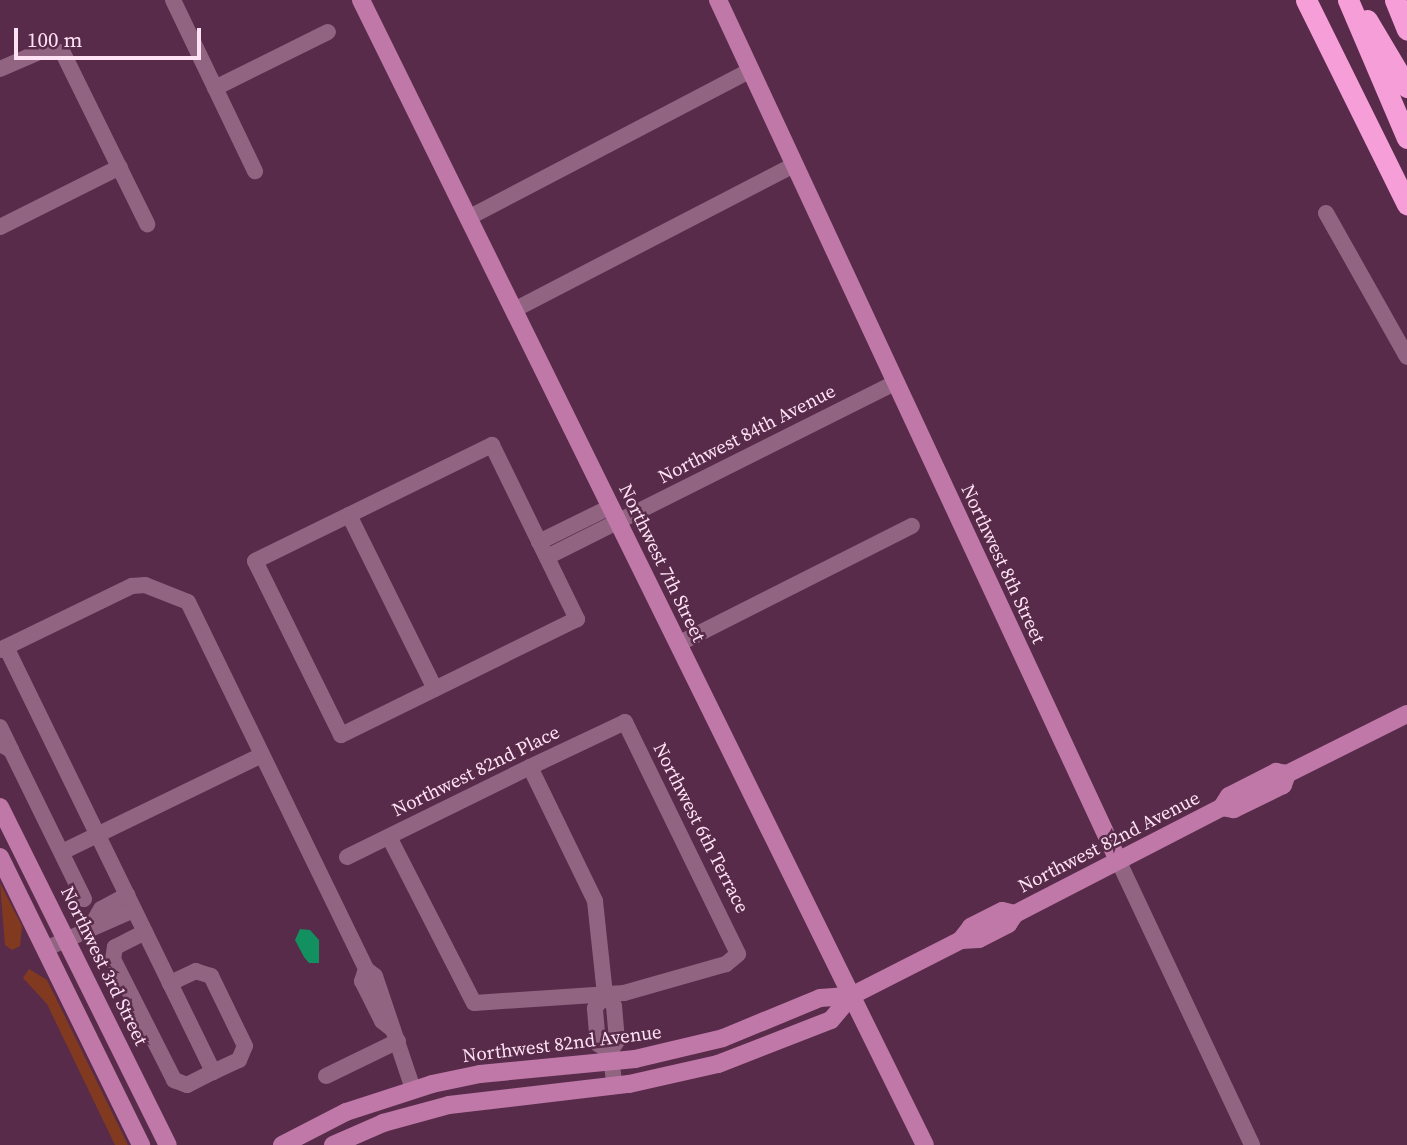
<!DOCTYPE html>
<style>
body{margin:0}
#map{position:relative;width:1407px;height:1145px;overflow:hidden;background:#582b4a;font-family:"Source Serif 4",serif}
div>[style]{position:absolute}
.green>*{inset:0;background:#813a1f}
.water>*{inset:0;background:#129060}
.street>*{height:16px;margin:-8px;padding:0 8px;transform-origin:8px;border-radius:8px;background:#916481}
.secondary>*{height:18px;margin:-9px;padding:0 9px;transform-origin:9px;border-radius:9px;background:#bf78a7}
.highway>*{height:21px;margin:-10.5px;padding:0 10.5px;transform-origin:10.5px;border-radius:10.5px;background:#f59ed8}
span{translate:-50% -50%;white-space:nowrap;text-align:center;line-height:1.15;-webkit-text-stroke:5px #582b4a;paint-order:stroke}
.street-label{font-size:19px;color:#ffe2f4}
.scale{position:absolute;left:14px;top:28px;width:187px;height:32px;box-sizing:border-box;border:4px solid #ffe2f4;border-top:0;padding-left:9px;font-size:21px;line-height:24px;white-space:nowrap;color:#ffe2f4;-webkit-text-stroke:5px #582b4a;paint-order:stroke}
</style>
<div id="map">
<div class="green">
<i style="clip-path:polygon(0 883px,22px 926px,20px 946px,12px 950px,5px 945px)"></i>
<i style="clip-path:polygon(29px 969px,47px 980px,128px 1145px,115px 1145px,47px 1004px,23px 978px)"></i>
</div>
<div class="water">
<i style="clip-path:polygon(300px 929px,310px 930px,319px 940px,319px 963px,309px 963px,304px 957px,295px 940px)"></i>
</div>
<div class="street">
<i style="left:173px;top:0;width:190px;rotate:64.4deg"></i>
<i style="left:0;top:69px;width:50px;rotate:-23.5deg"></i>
<i style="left:46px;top:49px;width:17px;rotate:13deg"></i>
<i style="left:63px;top:53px;width:191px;rotate:63.8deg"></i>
<i style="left:215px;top:88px;width:126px;rotate:-26.4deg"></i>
<i style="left:1326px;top:213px;width:165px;rotate:60.6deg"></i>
<i style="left:468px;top:218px;width:319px;rotate:-27.6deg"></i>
<i style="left:0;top:227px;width:134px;rotate:-26.6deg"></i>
<i style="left:514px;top:310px;width:315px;rotate:-27.4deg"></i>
<i style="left:492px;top:445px;width:194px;rotate:64deg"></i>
<i style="left:577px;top:619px;width:263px;rotate:153.8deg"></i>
<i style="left:341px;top:735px;width:194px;rotate:-116.3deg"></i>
<i style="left:255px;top:561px;width:264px;rotate:-26.1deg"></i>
<i style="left:349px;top:515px;width:194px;rotate:63.7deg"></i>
<i style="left:539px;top:542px;width:79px;rotate:-26.2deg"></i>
<i style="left:547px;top:557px;width:389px;rotate:-26.6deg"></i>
<i style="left:678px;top:644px;width:262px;rotate:-26.8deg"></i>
<i style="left:6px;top:647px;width:473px;rotate:64deg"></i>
<i style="left:213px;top:1072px;width:29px;rotate:-25deg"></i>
<i style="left:239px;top:1060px;width:15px;rotate:-67deg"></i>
<i style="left:245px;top:1046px;width:78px;rotate:-115.9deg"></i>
<i style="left:211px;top:976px;width:16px;rotate:-162deg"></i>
<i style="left:196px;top:971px;width:29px;rotate:155deg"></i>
<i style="left:0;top:650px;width:147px;rotate:-25.9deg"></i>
<i style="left:132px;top:586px;width:13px;rotate:-4deg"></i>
<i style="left:145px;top:585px;width:46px;rotate:21.6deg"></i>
<i style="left:188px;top:602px;width:408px;rotate:64.1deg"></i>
<i style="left:366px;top:969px;width:11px;rotate:38deg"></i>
<i style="left:375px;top:976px;width:119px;rotate:71.4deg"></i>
<i style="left:0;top:727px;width:25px;rotate:64deg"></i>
<i style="left:11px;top:750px;width:13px;rotate:-151deg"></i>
<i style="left:11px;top:750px;width:166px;rotate:63.9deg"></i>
<i style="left:530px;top:767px;width:149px;rotate:64.1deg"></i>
<i style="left:595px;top:901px;width:94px;rotate:83.9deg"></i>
<i style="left:62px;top:852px;width:222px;rotate:-25.9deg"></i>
<i style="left:347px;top:857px;width:204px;rotate:-26.2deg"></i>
<i style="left:530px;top:767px;width:105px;rotate:-25.3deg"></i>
<i style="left:625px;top:722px;width:258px;rotate:64deg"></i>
<i style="left:738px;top:954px;width:16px;rotate:140deg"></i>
<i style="left:726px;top:964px;width:106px;rotate:164.1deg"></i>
<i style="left:624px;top:993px;width:150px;rotate:176.2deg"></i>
<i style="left:474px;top:1003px;width:186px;rotate:-117.1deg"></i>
<i style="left:1118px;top:860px;width:315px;rotate:64.8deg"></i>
<i style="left:92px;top:925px;width:18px;rotate:-61deg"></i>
<i style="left:101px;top:909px;width:30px;rotate:-28deg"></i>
<i style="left:145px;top:932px;width:34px;rotate:153deg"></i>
<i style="left:115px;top:947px;width:12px;rotate:99deg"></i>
<i style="left:113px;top:959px;width:136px;rotate:63.2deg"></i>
<i style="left:174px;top:1080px;width:14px;rotate:21deg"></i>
<i style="left:187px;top:1085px;width:29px;rotate:-27deg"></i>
<i style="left:45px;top:949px;width:97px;rotate:-23.7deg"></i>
<i style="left:366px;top:969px;width:13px;rotate:108deg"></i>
<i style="left:362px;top:981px;width:45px;rotate:63.4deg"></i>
<i style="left:382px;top:1021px;width:14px;rotate:39deg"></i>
<i style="left:610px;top:1052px;width:14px;rotate:-146deg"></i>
<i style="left:598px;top:1044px;width:36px;rotate:-95deg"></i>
<i style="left:595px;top:1008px;width:17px;rotate:-54deg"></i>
<i style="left:605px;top:994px;width:15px;rotate:53deg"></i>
<i style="left:614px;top:1006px;width:35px;rotate:85deg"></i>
<i style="left:617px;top:1041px;width:13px;rotate:122deg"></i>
<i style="left:610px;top:1052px;width:34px;rotate:82deg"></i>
<i style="left:326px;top:1076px;width:80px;rotate:-25.9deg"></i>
</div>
<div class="secondary">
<i style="left:361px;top:0;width:1276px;rotate:63.78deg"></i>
<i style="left:718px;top:0;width:948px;rotate:65.06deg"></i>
<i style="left:1287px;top:774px;width:134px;rotate:-26.6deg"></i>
<i style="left:0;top:807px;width:377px;rotate:63.6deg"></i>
<i style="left:0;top:857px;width:321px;rotate:63.9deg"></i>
<i style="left:1015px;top:914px;width:233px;rotate:-27.3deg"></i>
<i style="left:1222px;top:807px;width:13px;rotate:-58deg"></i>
<i style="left:1229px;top:796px;width:53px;rotate:-27.1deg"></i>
<i style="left:1276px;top:772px;width:11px;rotate:10deg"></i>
<i style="left:1287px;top:774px;width:12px;rotate:110deg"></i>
<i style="left:1283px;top:785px;width:55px;rotate:153.9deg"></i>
<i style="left:1234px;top:809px;width:12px;rotate:-171deg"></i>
<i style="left:282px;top:1145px;width:72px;rotate:-27.3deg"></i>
<i style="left:346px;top:1112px;width:90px;rotate:-18deg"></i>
<i style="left:432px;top:1084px;width:49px;rotate:-11.8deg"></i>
<i style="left:480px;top:1074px;width:156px;rotate:-5.5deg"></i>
<i style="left:635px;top:1059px;width:90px;rotate:-13.4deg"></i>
<i style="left:723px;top:1038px;width:105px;rotate:-22.4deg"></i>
<i style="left:820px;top:998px;width:31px;rotate:-4deg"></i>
<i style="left:851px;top:996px;width:123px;rotate:-27deg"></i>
<i style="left:961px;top:940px;width:18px;rotate:-3deg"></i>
<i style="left:979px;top:939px;width:33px;rotate:-27deg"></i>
<i style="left:1008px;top:924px;width:12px;rotate:-55deg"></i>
<i style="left:1015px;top:914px;width:13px;rotate:-167deg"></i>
<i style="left:1002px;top:911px;width:35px;rotate:153deg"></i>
<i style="left:971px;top:927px;width:16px;rotate:128deg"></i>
<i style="left:333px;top:1145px;width:55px;rotate:-23.7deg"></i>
<i style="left:383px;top:1123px;width:68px;rotate:-15.3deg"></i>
<i style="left:449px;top:1105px;width:181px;rotate:-6.7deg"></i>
<i style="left:629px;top:1084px;width:91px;rotate:-12.7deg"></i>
<i style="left:718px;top:1064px;width:121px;rotate:-21.3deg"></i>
<i style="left:831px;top:1020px;width:31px;rotate:-50deg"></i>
</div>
<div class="highway">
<i style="left:1306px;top:0;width:228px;rotate:63.7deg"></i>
<i style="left:1348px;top:0;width:150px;rotate:66.9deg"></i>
<i style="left:1395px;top:0;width:32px;rotate:68deg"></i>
<i style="left:1367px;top:20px;width:78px;rotate:59.2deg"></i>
</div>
<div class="street-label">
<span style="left:747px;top:434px;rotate:-27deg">Northwest 84th Avenue</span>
<span style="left:662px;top:563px;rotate:64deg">Northwest 7th Street</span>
<span style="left:1003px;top:564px;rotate:65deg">Northwest 8th Street</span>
<span style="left:476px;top:771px;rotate:-26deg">Northwest 82nd Place</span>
<span style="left:701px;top:828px;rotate:63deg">Northwest 6th Terrace</span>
<span style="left:1109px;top:842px;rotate:-27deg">Northwest 82nd Avenue</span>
<span style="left:104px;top:966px;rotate:64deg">Northwest 3rd Street</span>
<span style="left:562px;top:1044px;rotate:-7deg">Northwest 82nd Avenue</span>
</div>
<div class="scale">100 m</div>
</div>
